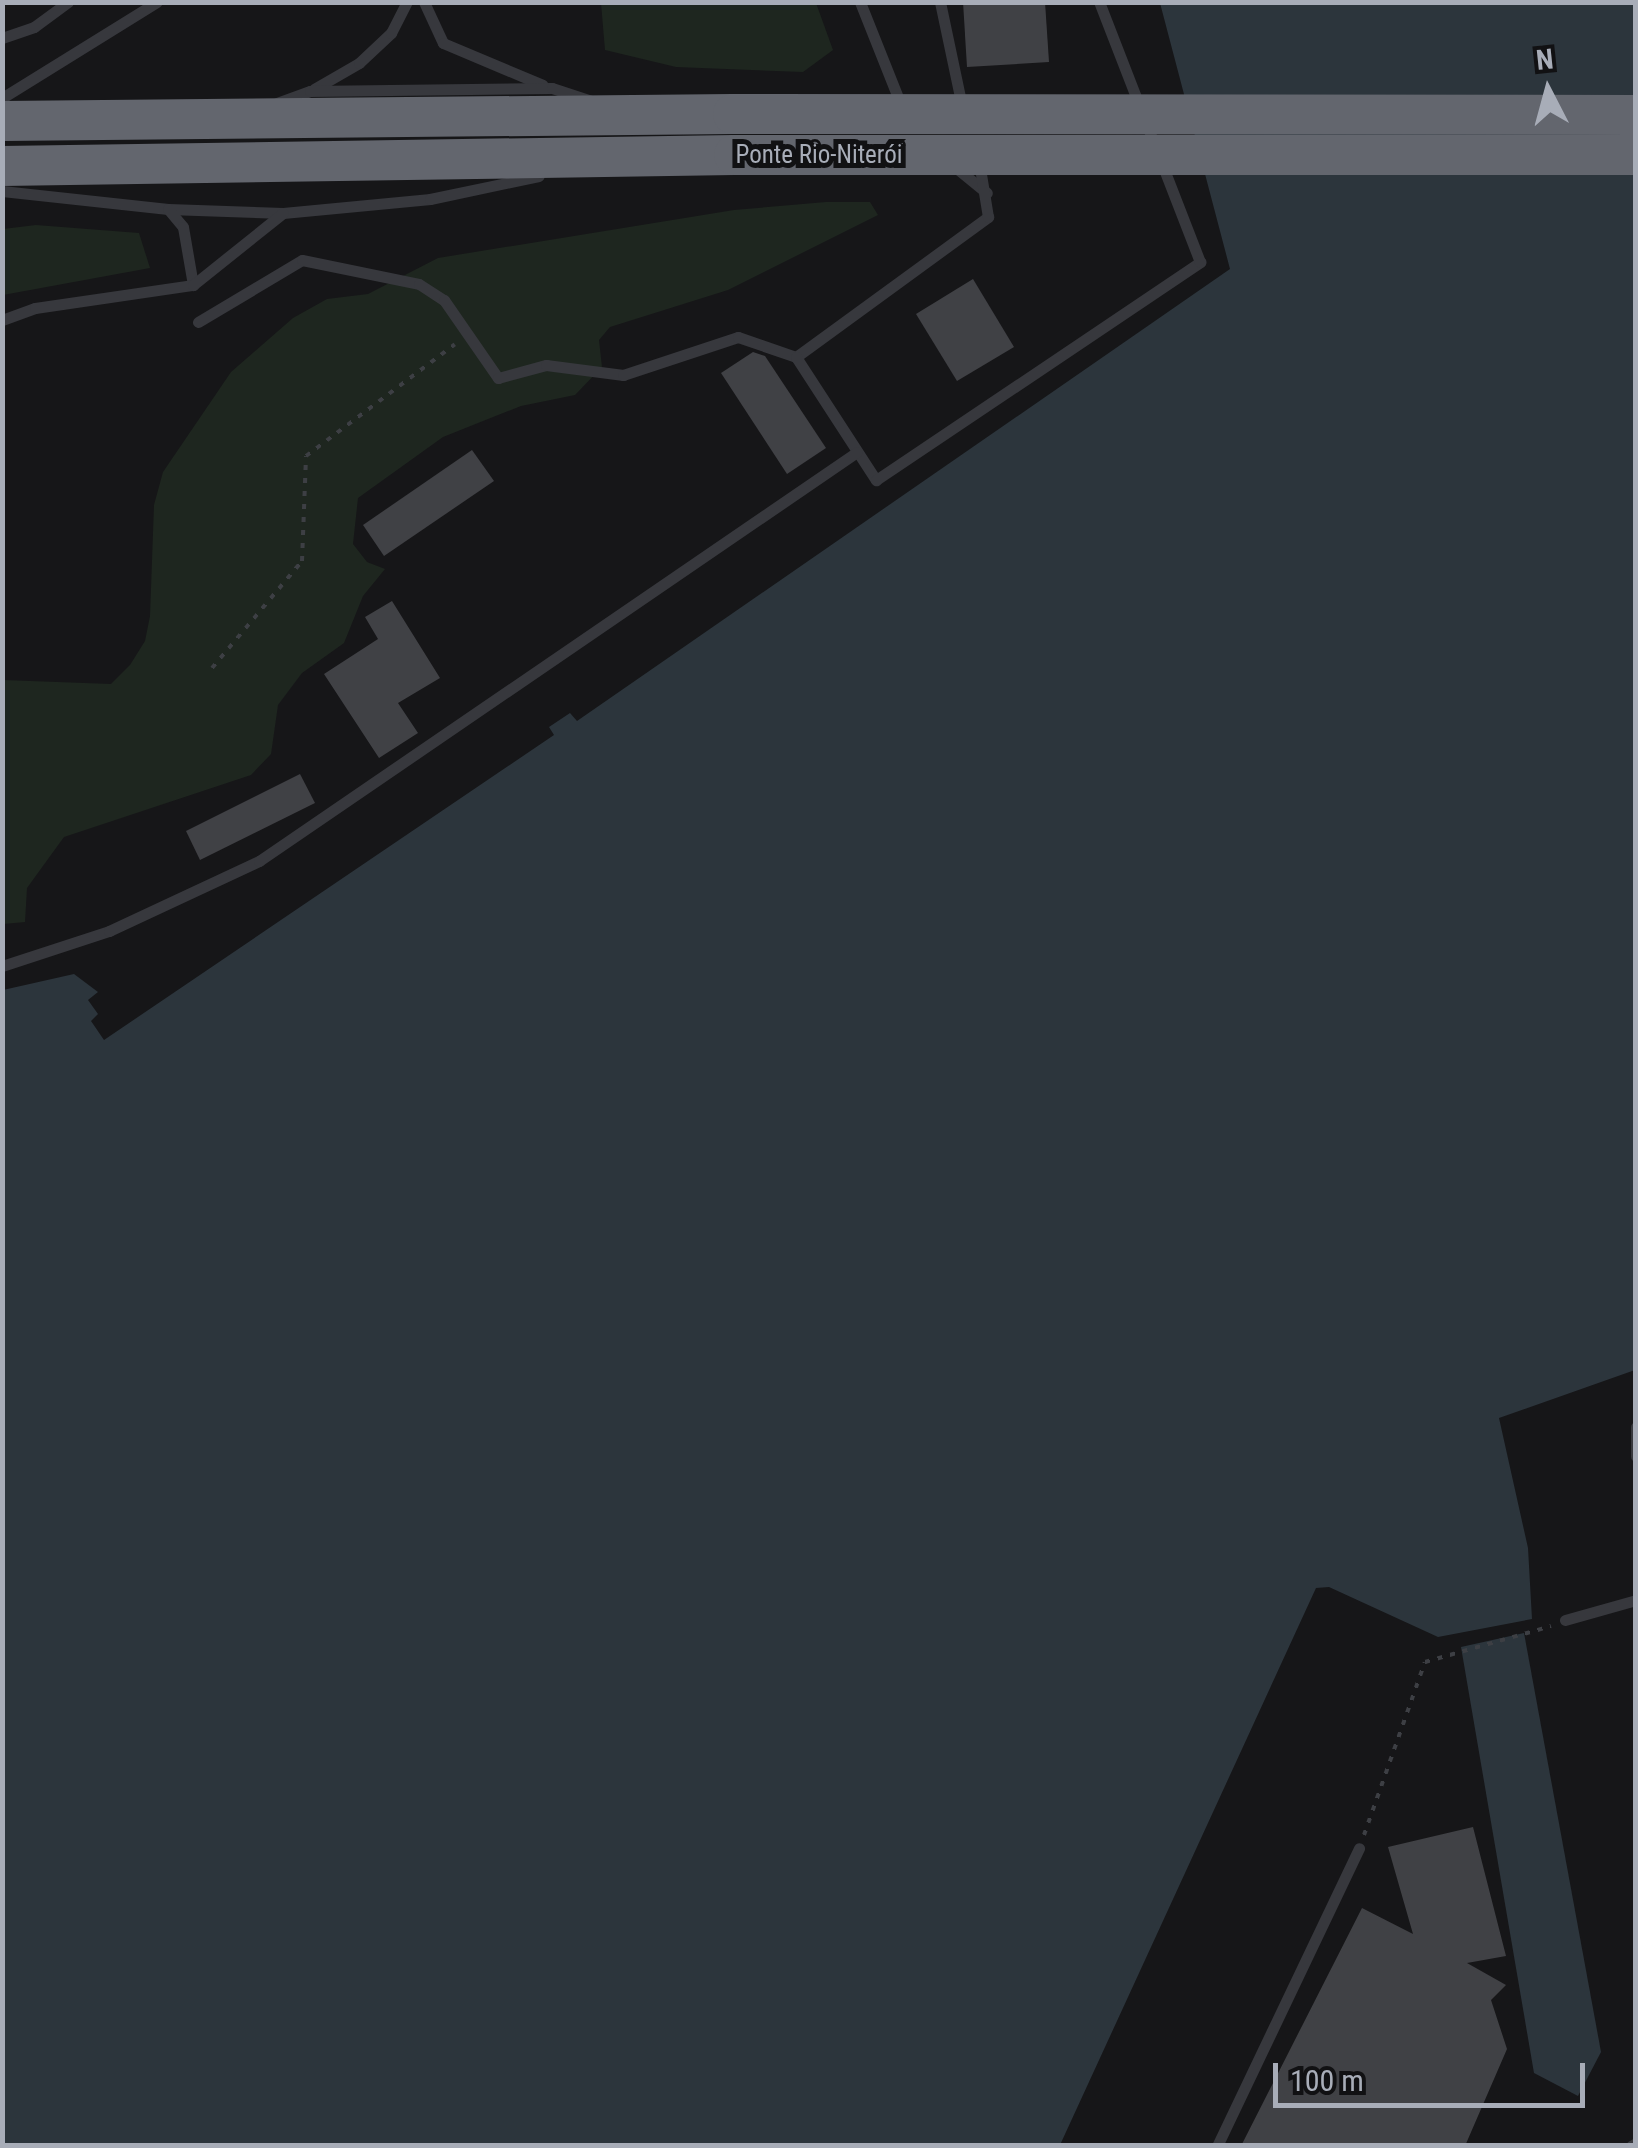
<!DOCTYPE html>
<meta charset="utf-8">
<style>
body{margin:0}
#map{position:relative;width:1638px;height:2148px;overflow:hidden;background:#161618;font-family:"Roboto Condensed",sans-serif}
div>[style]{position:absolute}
.green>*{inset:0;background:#1e261f}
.water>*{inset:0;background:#2c353c}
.building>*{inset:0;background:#404145}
.path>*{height:4px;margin-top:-2px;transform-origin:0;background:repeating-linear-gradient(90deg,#3d3f44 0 5px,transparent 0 13px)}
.service>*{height:11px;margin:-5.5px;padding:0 5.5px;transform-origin:5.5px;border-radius:5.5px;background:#37383d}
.motorway>*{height:40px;margin:-20px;padding:0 20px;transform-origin:20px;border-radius:20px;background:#63666e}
.motorway-bridge>*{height:40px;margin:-20px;padding:0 20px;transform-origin:20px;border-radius:20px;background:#63666e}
span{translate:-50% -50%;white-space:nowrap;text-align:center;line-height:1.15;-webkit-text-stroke:10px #111113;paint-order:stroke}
.street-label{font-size:25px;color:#a8adb8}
.frame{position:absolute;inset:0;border:5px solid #a8adb8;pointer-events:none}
.north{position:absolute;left:1498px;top:40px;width:100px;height:100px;-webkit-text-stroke:8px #111113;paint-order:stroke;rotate:354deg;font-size:28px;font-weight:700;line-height:40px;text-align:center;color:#a8adb8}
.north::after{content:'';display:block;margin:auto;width:35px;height:45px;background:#a8adb8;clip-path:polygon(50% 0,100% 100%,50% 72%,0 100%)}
.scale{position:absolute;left:1273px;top:2063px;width:312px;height:45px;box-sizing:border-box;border:5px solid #a8adb8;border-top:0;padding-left:12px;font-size:30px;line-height:35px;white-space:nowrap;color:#a8adb8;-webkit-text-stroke:8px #111113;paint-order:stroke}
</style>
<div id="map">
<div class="green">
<i style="clip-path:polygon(601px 3px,816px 3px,833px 50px,803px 72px,676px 67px,605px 50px)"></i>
<i style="clip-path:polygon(826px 202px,870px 202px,878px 215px,728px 290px,610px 327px,599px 340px,602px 367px,575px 395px,521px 406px,443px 437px,358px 498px,353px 544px,367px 562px,385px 569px,363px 596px,344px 643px,302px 673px,278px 705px,271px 754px,251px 775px,64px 837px,27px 888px,25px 922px,3px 924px,3px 680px,111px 684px,130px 665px,145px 641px,150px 616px,154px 505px,163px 472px,231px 372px,293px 318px,327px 299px,368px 294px,438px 258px,734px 210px)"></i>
<i style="clip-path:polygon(36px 225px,139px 233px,150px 268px,3px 295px,3px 229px)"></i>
</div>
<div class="water">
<i style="clip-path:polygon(1160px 3px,1635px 3px,1635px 1370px,1499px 1418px,1528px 1548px,1532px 1619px,1438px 1637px,1329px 1587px,1316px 1588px,1060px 2145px,3px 2146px,3px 990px,74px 974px,98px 992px,88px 1000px,98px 1014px,91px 1021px,104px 1040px,554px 735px,549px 727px,570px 713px,577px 721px,1230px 269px)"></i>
<i style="clip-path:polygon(1524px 1633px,1601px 2052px,1578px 2096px,1534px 2073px,1461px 1647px)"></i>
</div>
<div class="building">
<i style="clip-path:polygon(963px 2px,1045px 2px,1049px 62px,967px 67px)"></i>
<i style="clip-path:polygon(973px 279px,1014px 347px,957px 381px,916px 314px)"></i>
<i style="clip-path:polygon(753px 352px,765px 356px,826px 448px,787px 474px,721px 373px)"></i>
<i style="clip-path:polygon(472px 450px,494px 481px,384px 556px,363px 525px)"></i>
<i style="clip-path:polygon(392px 601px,440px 678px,398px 703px,418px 733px,379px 758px,324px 674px,378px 639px,365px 617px)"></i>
<i style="clip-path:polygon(300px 774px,315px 803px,200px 860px,186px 831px)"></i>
<i style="clip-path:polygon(1473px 1827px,1506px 1956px,1467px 1963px,1506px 1985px,1491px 2000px,1507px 2049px,1465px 2146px,1241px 2146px,1362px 1908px,1413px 1934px,1388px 1847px)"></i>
</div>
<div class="path">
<i style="left:212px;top:668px;width:140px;rotate:-49.9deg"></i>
<i style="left:302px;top:561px;width:105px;rotate:-87.8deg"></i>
<i style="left:306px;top:456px;width:186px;rotate:-36.9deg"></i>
<i style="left:1364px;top:1835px;width:183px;rotate:-70.6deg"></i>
<i style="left:1425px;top:1662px;width:131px;rotate:-15.9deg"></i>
</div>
<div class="service">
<i style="left:424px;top:2px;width:45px;rotate:65.1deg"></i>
<i style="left:443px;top:43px;width:108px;rotate:22.8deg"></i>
<i style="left:860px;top:2px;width:111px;rotate:68.3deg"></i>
<i style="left:940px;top:2px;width:106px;rotate:78.1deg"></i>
<i style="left:2px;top:38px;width:34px;rotate:-19deg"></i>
<i style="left:34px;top:27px;width:42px;rotate:-36.3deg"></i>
<i style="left:314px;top:89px;width:52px;rotate:-30deg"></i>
<i style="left:359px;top:63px;width:44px;rotate:-43.2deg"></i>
<i style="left:391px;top:33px;width:35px;rotate:-63deg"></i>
<i style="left:2px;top:98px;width:182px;rotate:-31.8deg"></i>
<i style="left:277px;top:103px;width:35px;rotate:-20deg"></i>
<i style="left:310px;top:91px;width:242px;rotate:-0.7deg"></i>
<i style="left:552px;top:88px;width:40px;rotate:18deg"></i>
<i style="left:955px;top:167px;width:41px;rotate:39.1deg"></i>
<i style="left:2px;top:191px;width:167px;rotate:6.2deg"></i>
<i style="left:168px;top:209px;width:115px;rotate:2deg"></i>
<i style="left:283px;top:213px;width:148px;rotate:-5.4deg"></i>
<i style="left:430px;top:199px;width:111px;rotate:-11.9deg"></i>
<i style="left:168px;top:209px;width:23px;rotate:50deg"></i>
<i style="left:183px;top:227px;width:59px;rotate:80.2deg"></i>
<i style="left:2px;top:320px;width:35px;rotate:-20deg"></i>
<i style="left:35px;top:308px;width:160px;rotate:-8.3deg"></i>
<i style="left:193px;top:285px;width:115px;rotate:-38.7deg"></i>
<i style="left:198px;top:322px;width:121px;rotate:-30.8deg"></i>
<i style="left:302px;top:260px;width:119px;rotate:11.6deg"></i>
<i style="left:419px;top:284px;width:30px;rotate:33deg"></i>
<i style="left:444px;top:300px;width:95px;rotate:55.3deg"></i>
<i style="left:498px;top:378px;width:50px;rotate:-15.2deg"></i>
<i style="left:546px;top:365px;width:78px;rotate:7.4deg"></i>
<i style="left:623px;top:375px;width:121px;rotate:-18.3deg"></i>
<i style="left:738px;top:337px;width:61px;rotate:19deg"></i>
<i style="left:796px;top:357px;width:238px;rotate:-36.1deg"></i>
<i style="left:988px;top:217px;width:56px;rotate:-99.3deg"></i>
<i style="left:796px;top:357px;width:147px;rotate:57deg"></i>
<i style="left:876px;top:480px;width:391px;rotate:-33.9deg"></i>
<i style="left:1200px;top:262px;width:279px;rotate:-111.2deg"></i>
<i style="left:2px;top:966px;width:113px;rotate:-18.1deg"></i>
<i style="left:109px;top:931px;width:166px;rotate:-25deg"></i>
<i style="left:259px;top:861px;width:724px;rotate:-34.37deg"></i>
<i style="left:1636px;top:1427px;width:29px;rotate:90deg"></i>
<i style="left:1565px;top:1620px;width:74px;rotate:-15.7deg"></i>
<i style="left:1217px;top:2146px;width:330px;rotate:-64.5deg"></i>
<i style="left:1631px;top:2146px;width:6px;rotate:-31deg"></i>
</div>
<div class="motorway">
<i style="left:2px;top:121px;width:731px;rotate:-0.55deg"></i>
<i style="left:2px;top:166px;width:732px;rotate:-0.86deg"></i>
</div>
<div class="motorway-bridge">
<i style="left:733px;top:114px;width:903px;rotate:0.06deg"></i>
<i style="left:734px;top:155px;width:902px"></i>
</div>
<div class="street-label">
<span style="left:819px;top:155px">Ponte Rio-Niterói</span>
</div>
<div class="frame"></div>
<div class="north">N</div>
<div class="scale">100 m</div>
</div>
